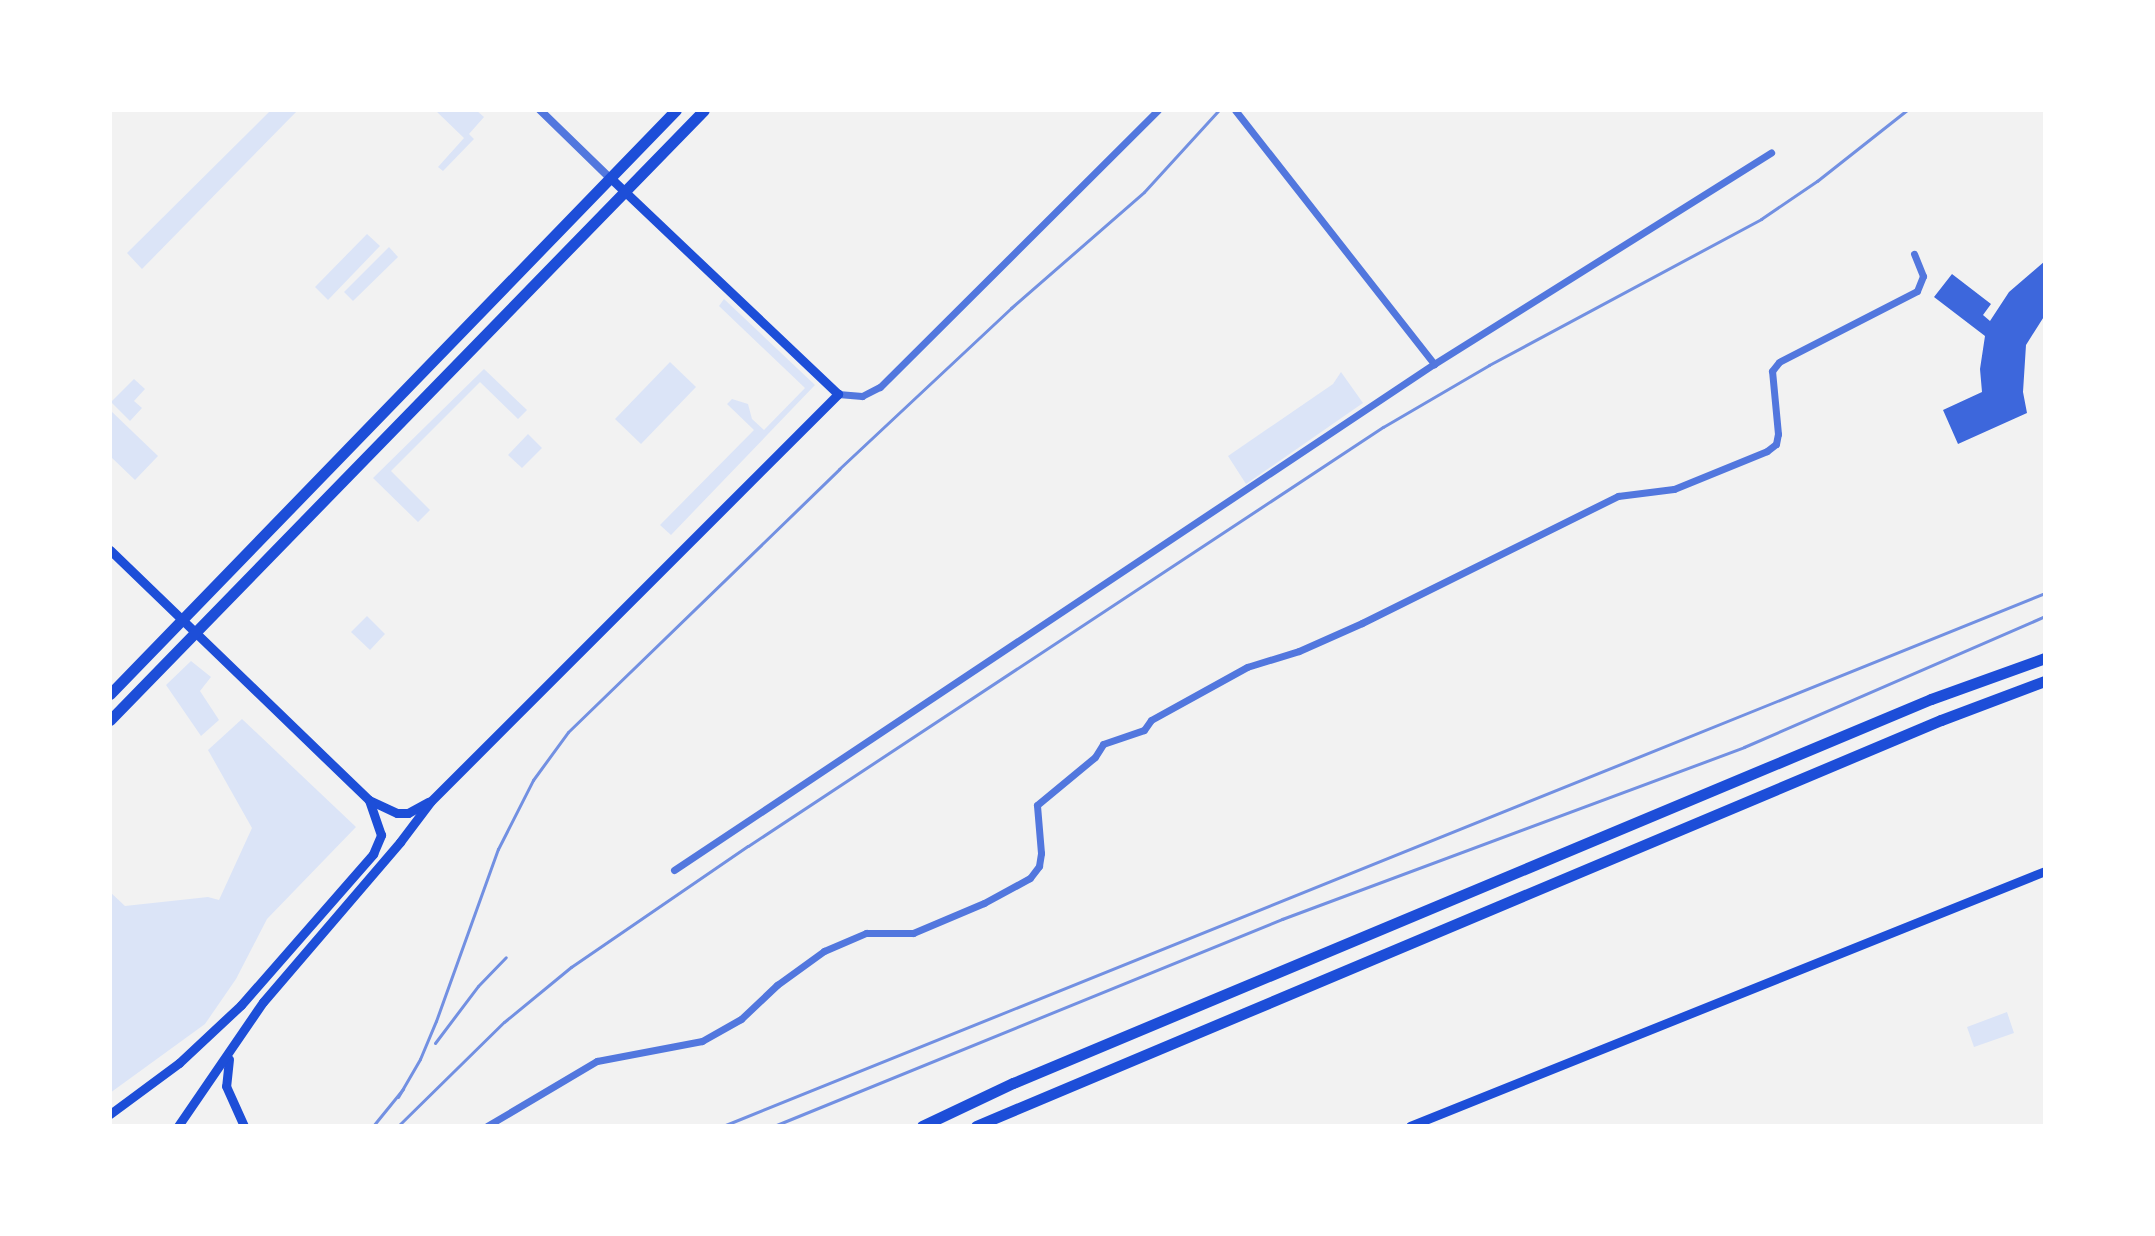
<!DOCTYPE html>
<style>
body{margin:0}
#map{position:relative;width:2155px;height:1236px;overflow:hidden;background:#f2f2f2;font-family:"Alegreya Sans",sans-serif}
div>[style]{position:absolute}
.green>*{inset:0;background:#dbe4f7}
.building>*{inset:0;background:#3d67dc}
.minor>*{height:7px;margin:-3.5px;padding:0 3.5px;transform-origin:3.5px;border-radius:3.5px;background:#5277de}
.tertiary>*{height:8px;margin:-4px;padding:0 4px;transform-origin:4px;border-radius:4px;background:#5277de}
.secondary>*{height:9px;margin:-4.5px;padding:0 4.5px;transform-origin:4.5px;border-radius:4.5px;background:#1d4ed8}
.primary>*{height:11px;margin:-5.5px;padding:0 5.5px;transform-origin:5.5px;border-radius:5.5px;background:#1d4ed8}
.rail>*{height:3px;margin:-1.5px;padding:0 1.5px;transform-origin:1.5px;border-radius:1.5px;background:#7290e2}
span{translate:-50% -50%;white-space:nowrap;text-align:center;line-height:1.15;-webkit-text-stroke:7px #fff;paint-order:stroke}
.frame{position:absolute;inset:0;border:112px solid #fff;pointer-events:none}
</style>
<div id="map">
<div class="green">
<i style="clip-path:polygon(271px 110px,298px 110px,142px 269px,127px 253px)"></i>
<i style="clip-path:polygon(435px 110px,476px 110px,484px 117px,469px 134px,474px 139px,443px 171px,438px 167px,464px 138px)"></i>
<i style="clip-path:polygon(367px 234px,380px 246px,328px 300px,315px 287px)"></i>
<i style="clip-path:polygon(389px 247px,398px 257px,353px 301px,344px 292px)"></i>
<i style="clip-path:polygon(724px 299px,815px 385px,671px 535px,660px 525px,754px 430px,727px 404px,732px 399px,748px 404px,752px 419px,764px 430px,805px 388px,719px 306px)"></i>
<i style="clip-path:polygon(670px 362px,696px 387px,641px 444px,615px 419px)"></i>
<i style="clip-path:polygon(484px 369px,527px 410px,518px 419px,480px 382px,391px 471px,430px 510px,418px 522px,373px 478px)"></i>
<i style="clip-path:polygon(1341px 372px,1363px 403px,1246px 484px,1228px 456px,1333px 384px)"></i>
<i style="clip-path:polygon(134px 379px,145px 389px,134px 401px,142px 408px,130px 421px,111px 402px)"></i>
<i style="clip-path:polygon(110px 410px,158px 456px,135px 480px,110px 456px)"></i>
<i style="clip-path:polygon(528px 434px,542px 448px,522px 468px,508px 455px)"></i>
<i style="clip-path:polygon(367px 616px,385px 634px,370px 650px,351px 632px)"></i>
<i style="clip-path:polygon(191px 661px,211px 677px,200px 691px,219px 720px,201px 736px,166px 685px)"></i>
<i style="clip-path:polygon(242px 719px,356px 827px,267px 919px,236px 979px,205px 1024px,110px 1093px,110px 892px,125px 906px,208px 897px,219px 900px,252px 828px,208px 750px)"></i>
<i style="clip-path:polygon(2007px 1012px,2014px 1033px,1974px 1047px,1967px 1027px)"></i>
</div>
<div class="building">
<i style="clip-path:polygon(2045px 261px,2045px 315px,2026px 345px,2023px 392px,2027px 413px,1958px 444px,1943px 410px,1982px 392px,1980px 369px,1985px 336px,1934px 297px,1952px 274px,1991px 304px,1983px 315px,1990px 321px,2009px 292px)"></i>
</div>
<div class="minor">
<i style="left:1235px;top:110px;width:323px;rotate:51.9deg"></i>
<i style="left:838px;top:394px;width:24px;rotate:5deg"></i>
<i style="left:862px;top:396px;width:20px;rotate:-27deg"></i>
<i style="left:880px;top:387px;width:392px;rotate:-44.9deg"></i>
<i style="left:674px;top:870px;width:913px;rotate:-33.66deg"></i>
<i style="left:1434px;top:364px;width:398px;rotate:-32.1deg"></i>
<i style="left:487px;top:1126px;width:128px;rotate:-30.6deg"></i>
<i style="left:597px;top:1061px;width:107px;rotate:-10.8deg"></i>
<i style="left:702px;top:1041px;width:45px;rotate:-29.4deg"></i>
<i style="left:741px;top:1019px;width:50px;rotate:-43.4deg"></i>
<i style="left:777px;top:985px;width:58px;rotate:-35.9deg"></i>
<i style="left:824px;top:951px;width:46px;rotate:-23.2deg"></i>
<i style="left:866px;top:933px;width:47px"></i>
<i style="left:913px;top:933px;width:77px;rotate:-22.9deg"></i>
<i style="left:984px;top:903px;width:52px;rotate:-28.5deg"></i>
<i style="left:1030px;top:878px;width:15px;rotate:-53deg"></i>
<i style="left:1039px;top:866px;width:13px;rotate:-81deg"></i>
<i style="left:1041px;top:853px;width:48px;rotate:-94.8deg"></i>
<i style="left:1037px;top:805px;width:75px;rotate:-39.6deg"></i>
<i style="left:1095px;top:757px;width:15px;rotate:-58deg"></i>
<i style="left:1103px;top:744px;width:43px;rotate:-18.9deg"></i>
<i style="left:1144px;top:730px;width:12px;rotate:-55deg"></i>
<i style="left:1151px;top:720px;width:110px;rotate:-28.9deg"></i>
<i style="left:1247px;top:667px;width:54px;rotate:-17.1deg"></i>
<i style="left:1299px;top:651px;width:69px;rotate:-24deg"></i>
<i style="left:1362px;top:623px;width:286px;rotate:-26.4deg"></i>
<i style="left:1618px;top:496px;width:56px;rotate:-7.1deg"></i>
<i style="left:1674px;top:489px;width:100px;rotate:-22.2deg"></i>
<i style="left:1767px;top:451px;width:11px;rotate:-38deg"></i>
<i style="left:1776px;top:444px;width:10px;rotate:-79deg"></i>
<i style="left:1778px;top:434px;width:63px;rotate:-95.4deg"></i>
<i style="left:1772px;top:371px;width:11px;rotate:-52deg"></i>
<i style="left:1779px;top:362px;width:155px;rotate:-27.2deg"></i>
<i style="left:1917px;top:291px;width:16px;rotate:-68deg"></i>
<i style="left:1923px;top:276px;width:24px;rotate:-112deg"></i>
</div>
<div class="tertiary">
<i style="left:540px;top:110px;width:98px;rotate:44.2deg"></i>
</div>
<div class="secondary">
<i style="left:110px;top:550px;width:360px;rotate:44deg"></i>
<i style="left:369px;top:800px;width:31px;rotate:25deg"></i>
<i style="left:397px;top:813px;width:11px"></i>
<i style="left:408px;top:813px;width:23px;rotate:-29deg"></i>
<i style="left:229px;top:1059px;width:27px;rotate:96deg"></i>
<i style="left:226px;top:1086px;width:44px;rotate:65.8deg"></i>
<i style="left:110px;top:1114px;width:86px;rotate:-36.5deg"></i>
<i style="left:179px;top:1063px;width:85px;rotate:-43.1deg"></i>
<i style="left:241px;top:1005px;width:201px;rotate:-48.8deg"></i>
<i style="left:373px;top:854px;width:21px;rotate:-67deg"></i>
<i style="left:381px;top:835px;width:37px;rotate:-109deg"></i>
<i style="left:178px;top:1126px;width:150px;rotate:-55.6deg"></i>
<i style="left:263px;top:1002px;width:211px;rotate:-49.4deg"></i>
<i style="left:400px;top:842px;width:51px;rotate:-52.9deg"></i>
<i style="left:431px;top:801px;width:576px;rotate:-45deg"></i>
<i style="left:838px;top:394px;width:314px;rotate:-136.5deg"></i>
<i style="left:1410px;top:1126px;width:684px;rotate:-21.88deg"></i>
</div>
<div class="primary">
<i style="left:110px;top:694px;width:813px;rotate:-45.9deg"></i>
<i style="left:110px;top:720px;width:851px;rotate:-45.76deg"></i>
<i style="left:922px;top:1126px;width:101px;rotate:-25.3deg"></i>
<i style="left:1013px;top:1083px;width:995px;rotate:-22.7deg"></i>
<i style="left:1931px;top:699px;width:121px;rotate:-19.8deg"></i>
<i style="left:976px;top:1126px;width:1047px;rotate:-22.82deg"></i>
<i style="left:1941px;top:720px;width:111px;rotate:-20.6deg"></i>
</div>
<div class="rail">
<i style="left:435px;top:1043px;width:71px;rotate:-53deg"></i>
<i style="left:478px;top:986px;width:40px;rotate:-46deg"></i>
<i style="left:398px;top:1097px;width:44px;rotate:-59.9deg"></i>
<i style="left:420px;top:1059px;width:41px;rotate:-67.2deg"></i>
<i style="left:436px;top:1021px;width:183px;rotate:-70.2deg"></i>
<i style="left:498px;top:849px;width:77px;rotate:-63.1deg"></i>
<i style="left:533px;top:780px;width:59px;rotate:-53.9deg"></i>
<i style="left:568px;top:732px;width:378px;rotate:-44.1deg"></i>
<i style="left:839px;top:469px;width:236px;rotate:-43.1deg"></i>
<i style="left:1011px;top:308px;width:176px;rotate:-41.1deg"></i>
<i style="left:1144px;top:192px;width:111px;rotate:-47.6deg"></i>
<i style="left:373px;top:1126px;width:48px;rotate:-51deg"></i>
<i style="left:398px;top:1126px;width:148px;rotate:-44.5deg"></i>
<i style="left:504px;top:1022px;width:87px;rotate:-39.4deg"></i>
<i style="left:571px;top:967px;width:214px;rotate:-34.4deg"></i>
<i style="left:748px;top:846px;width:761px;rotate:-33.42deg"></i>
<i style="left:1383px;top:427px;width:123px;rotate:-30.3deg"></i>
<i style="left:1489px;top:365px;width:309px;rotate:-28.2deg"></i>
<i style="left:1761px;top:219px;width:68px;rotate:-34.2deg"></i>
<i style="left:1817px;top:181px;width:115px;rotate:-38.3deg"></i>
<i style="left:723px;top:1126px;width:1425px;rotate:-21.96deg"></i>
<i style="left:774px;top:1126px;width:549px;rotate:-22.17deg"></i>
<i style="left:1282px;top:919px;width:493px;rotate:-20.4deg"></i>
<i style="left:1744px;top:747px;width:328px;rotate:-23.5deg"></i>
</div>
<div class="frame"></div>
</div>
